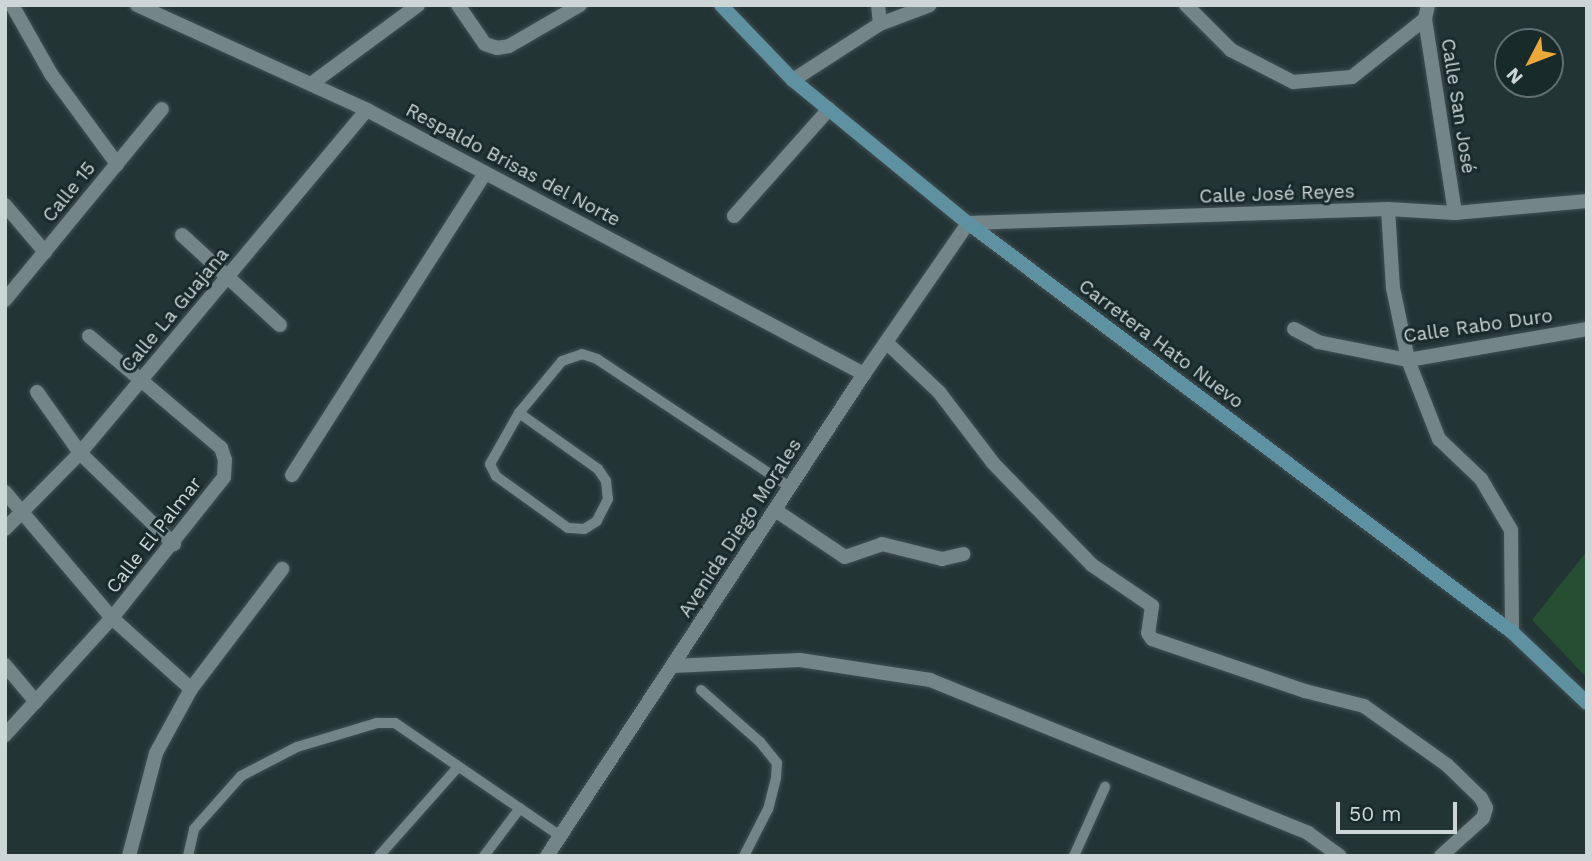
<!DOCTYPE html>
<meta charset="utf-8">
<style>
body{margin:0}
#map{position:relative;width:1592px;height:861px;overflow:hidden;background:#233435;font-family:"Work Sans",sans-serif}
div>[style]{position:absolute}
.green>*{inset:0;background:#264e33}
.roads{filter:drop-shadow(0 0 2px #414f51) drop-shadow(0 0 2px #414f51)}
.lane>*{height:10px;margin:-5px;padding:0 5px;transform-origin:5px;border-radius:5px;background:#738587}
.street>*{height:14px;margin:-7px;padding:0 7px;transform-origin:7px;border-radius:7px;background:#738587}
.secondary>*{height:14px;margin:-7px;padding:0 7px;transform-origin:7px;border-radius:7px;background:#5e92a2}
span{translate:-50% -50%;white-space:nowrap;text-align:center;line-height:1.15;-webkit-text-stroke:6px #192a2b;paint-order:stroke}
.street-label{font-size:19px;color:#ccd6d7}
.frame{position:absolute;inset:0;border:7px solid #ccd6d7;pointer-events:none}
.north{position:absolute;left:1494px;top:28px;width:70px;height:70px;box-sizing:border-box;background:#192a2b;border:2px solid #616f70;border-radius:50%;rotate:228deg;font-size:19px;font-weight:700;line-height:28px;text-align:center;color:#ccd6d7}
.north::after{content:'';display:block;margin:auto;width:24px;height:32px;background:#eca93a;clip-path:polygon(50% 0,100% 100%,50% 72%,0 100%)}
.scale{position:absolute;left:1336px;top:802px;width:121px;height:32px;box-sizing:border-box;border:4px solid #ccd6d7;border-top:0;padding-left:9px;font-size:21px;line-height:24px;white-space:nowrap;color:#ccd6d7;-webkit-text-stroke:5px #192a2b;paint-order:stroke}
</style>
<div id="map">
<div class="green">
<i style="clip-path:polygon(1587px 551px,1587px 678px,1532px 620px)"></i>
</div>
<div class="roads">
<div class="lane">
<i style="left:519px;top:413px;width:97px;rotate:35.3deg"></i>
<i style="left:598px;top:469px;width:14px;rotate:56deg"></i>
<i style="left:606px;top:481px;width:18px;rotate:84deg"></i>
<i style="left:608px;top:499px;width:25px;rotate:117deg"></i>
<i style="left:597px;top:521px;width:15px;rotate:148deg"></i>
<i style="left:584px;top:529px;width:16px;rotate:-176deg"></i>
<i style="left:568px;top:528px;width:89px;rotate:-144.2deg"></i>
<i style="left:496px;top:476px;width:13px;rotate:-117deg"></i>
<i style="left:490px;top:464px;width:59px;rotate:-60.4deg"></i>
<i style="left:519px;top:413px;width:67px;rotate:-50.4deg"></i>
<i style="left:562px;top:361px;width:21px;rotate:-19deg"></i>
<i style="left:582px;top:354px;width:16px;rotate:18deg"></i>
<i style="left:597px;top:359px;width:232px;rotate:33.6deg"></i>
<i style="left:701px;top:690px;width:79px;rotate:41.4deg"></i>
<i style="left:760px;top:742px;width:27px;rotate:51deg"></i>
<i style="left:777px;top:763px;width:15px;rotate:94deg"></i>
<i style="left:776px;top:778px;width:32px;rotate:104deg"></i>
<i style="left:768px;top:809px;width:53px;rotate:117.1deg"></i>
<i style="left:188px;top:856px;width:28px;rotate:-77deg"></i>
<i style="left:194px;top:829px;width:71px;rotate:-48.4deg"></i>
<i style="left:241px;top:776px;width:63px;rotate:-27.4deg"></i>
<i style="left:297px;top:747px;width:84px;rotate:-16.7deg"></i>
<i style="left:377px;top:723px;width:18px"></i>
<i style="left:395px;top:723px;width:200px;rotate:34.4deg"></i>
<i style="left:379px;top:856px;width:118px;rotate:-48.4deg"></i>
<i style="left:484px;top:856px;width:60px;rotate:-53.1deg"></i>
<i style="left:1074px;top:856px;width:76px;rotate:-65.8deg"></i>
</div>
<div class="street">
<i style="left:12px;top:5px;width:79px;rotate:60.5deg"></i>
<i style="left:51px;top:74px;width:112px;rotate:53.7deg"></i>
<i style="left:137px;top:5px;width:253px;rotate:24.5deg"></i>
<i style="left:367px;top:110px;width:563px;rotate:27.98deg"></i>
<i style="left:458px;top:5px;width:47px;rotate:55.3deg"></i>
<i style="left:485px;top:44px;width:13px;rotate:18deg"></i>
<i style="left:497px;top:48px;width:12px;rotate:-9deg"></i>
<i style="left:509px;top:46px;width:82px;rotate:-30deg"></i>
<i style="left:878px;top:5px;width:19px;rotate:84deg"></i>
<i style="left:1186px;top:5px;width:64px;rotate:45deg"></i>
<i style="left:1231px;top:50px;width:70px;rotate:27.3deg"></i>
<i style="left:1293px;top:82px;width:59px;rotate:-4.8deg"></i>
<i style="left:1352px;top:77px;width:93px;rotate:-38.5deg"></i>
<i style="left:1428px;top:5px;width:14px;rotate:102deg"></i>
<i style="left:1425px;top:19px;width:196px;rotate:81.2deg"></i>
<i style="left:793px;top:80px;width:103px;rotate:-32.8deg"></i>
<i style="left:880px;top:24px;width:53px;rotate:-20.8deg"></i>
<i style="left:311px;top:84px;width:133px;rotate:-36.4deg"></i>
<i style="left:5px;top:205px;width:62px;rotate:49.6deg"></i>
<i style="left:1388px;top:209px;width:79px;rotate:86.4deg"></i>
<i style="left:1393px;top:288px;width:74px;rotate:78.2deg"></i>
<i style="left:1408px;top:360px;width:85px;rotate:68.6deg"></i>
<i style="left:1439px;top:439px;width:58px;rotate:43.6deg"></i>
<i style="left:1481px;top:479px;width:59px;rotate:59.5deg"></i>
<i style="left:1511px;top:530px;width:102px;rotate:89.4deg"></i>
<i style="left:734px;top:216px;width:143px;rotate:-48.4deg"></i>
<i style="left:182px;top:235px;width:133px;rotate:42.6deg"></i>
<i style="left:5px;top:300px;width:247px;rotate:-50.6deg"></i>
<i style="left:1294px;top:329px;width:27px;rotate:28deg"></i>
<i style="left:1318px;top:342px;width:92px;rotate:11.3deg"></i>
<i style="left:1408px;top:360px;width:182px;rotate:-9.8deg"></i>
<i style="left:886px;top:342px;width:73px;rotate:43.3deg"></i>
<i style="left:939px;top:392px;width:89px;rotate:52.7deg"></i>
<i style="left:993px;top:463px;width:142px;rotate:45.9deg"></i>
<i style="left:1092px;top:565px;width:73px;rotate:34.3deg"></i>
<i style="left:1152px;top:606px;width:27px;rotate:98deg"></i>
<i style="left:1148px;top:633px;width:7px;rotate:56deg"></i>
<i style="left:1152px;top:639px;width:162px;rotate:18.8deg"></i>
<i style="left:1305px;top:691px;width:61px;rotate:14.3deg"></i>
<i style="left:1364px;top:706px;width:102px;rotate:35.4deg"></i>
<i style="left:1447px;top:765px;width:47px;rotate:44.1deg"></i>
<i style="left:1481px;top:798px;width:11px;rotate:63deg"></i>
<i style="left:1486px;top:808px;width:10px;rotate:107deg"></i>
<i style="left:1483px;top:818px;width:57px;rotate:137.9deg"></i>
<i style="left:37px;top:392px;width:75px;rotate:54.8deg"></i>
<i style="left:80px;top:453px;width:131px;rotate:44.1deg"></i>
<i style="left:292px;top:475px;width:358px;rotate:-57.4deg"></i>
<i style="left:5px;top:492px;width:165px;rotate:49.7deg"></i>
<i style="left:112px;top:618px;width:106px;rotate:41.9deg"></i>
<i style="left:775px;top:510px;width:84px;rotate:33.9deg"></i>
<i style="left:845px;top:557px;width:39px;rotate:-19deg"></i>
<i style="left:882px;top:544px;width:62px;rotate:14deg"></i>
<i style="left:942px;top:559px;width:22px;rotate:-13deg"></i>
<i style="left:5px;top:529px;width:107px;rotate:-45.4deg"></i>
<i style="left:80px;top:453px;width:447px;rotate:-50.1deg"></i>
<i style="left:5px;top:665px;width:48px;rotate:50deg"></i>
<i style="left:672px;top:666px;width:128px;rotate:-2.7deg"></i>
<i style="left:800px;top:660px;width:132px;rotate:8.7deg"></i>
<i style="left:930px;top:680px;width:408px;rotate:22deg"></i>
<i style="left:1308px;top:833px;width:39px;rotate:36deg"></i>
<i style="left:5px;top:735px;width:159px;rotate:-47.6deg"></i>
<i style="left:112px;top:618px;width:180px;rotate:-51.5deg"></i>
<i style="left:224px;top:477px;width:17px;rotate:-87deg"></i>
<i style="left:225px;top:460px;width:13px;rotate:-108deg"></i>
<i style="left:221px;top:448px;width:173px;rotate:-139.7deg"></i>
<i style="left:129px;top:856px;width:106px;rotate:-75.3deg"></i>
<i style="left:156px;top:753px;width:73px;rotate:-61.3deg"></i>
<i style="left:191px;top:689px;width:151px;rotate:-52.8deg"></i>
<i style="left:547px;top:856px;width:577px;rotate:-56.67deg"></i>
<i style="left:864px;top:374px;width:183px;rotate:-55.4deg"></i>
<i style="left:968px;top:223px;width:420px;rotate:-1.9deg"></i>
<i style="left:1388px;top:209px;width:67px;rotate:3.4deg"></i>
<i style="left:1455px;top:213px;width:133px;rotate:-5.2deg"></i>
</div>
<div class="secondary">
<i style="left:721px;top:5px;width:104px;rotate:46.2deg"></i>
<i style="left:793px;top:80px;width:226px;rotate:39.3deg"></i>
<i style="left:968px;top:223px;width:681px;rotate:36.94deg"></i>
<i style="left:1512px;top:632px;width:103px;rotate:43.4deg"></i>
</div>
</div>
<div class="street-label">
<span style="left:1458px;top:106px;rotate:81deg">Calle San José</span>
<span style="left:513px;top:165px;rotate:28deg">Respaldo Brisas del Norte</span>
<span style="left:69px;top:192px;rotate:-51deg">Calle 15</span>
<span style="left:1277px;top:194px;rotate:-2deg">Calle José Reyes</span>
<span style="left:175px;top:310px;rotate:-50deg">Calle La Guajana</span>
<span style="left:1478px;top:326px;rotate:-8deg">Calle Rabo Duro</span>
<span style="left:1161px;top:344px;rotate:37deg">Carretera Hato Nuevo</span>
<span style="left:740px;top:528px;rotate:-57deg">Avenida Diego Morales</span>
<span style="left:154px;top:535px;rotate:-52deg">Calle El Palmar</span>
</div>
<div class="frame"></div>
<div class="north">N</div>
<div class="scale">50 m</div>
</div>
